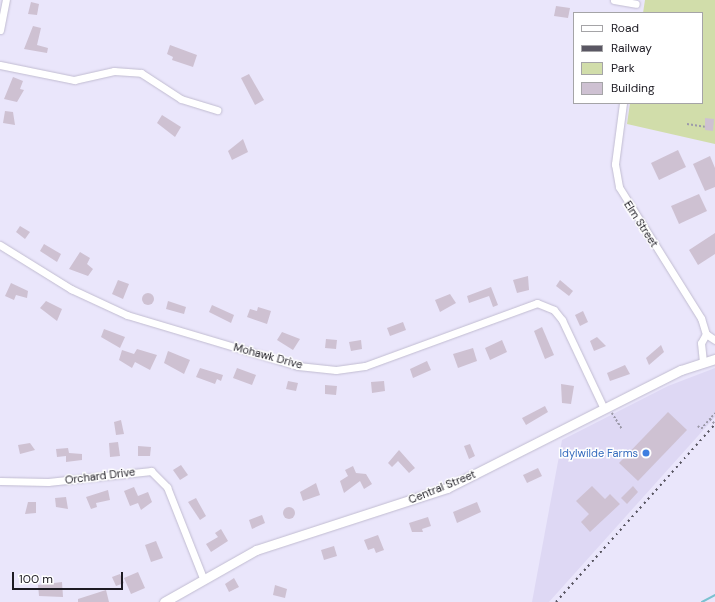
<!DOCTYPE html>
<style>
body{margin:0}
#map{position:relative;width:715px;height:602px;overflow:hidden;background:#eae6fb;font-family:"DM Sans",sans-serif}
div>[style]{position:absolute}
.built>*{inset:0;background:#ded8f4}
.green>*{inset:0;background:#d1ddaa}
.stream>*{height:2px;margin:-1px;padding:0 1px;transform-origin:1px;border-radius:1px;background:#7bc2d0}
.building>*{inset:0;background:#cec1d2}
.round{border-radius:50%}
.path>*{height:1.5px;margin-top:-0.75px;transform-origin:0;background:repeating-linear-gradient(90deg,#9d9aaa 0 2px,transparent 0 4px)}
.roads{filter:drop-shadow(0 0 1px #c1bcd1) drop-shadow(0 0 1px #c1bcd1)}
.street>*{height:7px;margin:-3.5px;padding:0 3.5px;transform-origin:3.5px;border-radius:3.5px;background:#fff}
.secondary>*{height:9px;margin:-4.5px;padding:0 4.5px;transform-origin:4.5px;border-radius:4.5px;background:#fff}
.rail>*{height:2px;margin-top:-1px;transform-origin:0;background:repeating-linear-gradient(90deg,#5a5763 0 2px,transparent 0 6px)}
.dots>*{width:11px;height:11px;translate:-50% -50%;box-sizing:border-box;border:2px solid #fff;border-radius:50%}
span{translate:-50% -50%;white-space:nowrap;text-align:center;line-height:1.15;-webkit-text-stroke:3px #fff;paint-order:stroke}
.street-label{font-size:11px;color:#1d1b23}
.shop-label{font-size:11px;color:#366cbe}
.right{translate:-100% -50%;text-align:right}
.legend{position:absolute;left:573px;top:12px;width:130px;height:92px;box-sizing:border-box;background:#fff;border:1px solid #a5a4a7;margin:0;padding:5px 7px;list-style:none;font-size:12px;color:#1d1b23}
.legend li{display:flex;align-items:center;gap:8px;height:20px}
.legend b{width:20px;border:1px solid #a5a4a7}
.scale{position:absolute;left:12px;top:572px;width:111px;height:18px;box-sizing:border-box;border:2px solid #1d1b23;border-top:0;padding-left:5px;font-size:12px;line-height:14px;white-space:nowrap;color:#1d1b23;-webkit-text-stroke:3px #fff;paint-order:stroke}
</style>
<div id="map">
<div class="built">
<i style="clip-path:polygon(715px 368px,715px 417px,549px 602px,532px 602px,562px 440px,668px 386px)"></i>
</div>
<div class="green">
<i style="clip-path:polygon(645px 0,715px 0,715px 144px,627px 124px,630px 103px,702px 103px,702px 13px,643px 13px)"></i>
</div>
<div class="stream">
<i style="left:702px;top:602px;width:15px;rotate:-28deg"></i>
</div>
<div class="building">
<i style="clip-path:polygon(31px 2px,39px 4px,37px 15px,28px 14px)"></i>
<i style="clip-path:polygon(556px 6px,570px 8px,568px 18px,554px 16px)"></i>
<i style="clip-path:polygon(33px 26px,41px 28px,37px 45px,48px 48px,47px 53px,24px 49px)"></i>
<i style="clip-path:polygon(170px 45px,197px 55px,193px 67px,172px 60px,173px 57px,167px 54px)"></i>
<i style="clip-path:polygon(249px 74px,264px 100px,255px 105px,241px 78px)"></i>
<i style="clip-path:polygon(13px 77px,23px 81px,20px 89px,24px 90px,17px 102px,4px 99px)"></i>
<i style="clip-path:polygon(5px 111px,13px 112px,15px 125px,3px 123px)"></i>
<i style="clip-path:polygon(162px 115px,181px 127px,175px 137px,157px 123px)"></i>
<i style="clip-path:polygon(705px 118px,714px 119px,713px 131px,705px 130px)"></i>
<i style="clip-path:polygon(243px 139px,248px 152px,232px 160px,228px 151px)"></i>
<i style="clip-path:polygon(678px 150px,686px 167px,659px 180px,651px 163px)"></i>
<i style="clip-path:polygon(710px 156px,715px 168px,715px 187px,705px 191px,693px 164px)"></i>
<i style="clip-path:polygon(699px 194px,707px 211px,679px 224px,671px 206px)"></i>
<i style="clip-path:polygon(20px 226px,30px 232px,25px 239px,16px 232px)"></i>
<i style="clip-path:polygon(715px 233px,715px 254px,698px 265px,689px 250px)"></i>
<i style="clip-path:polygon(44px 244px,61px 254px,57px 262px,40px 251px)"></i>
<i style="clip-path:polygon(80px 252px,90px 258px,87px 264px,93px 269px,88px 276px,69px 269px)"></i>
<i style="clip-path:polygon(528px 276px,529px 290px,517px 293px,513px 280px)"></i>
<i style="clip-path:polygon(118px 280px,129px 284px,123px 299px,112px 294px)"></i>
<i style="clip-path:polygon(560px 280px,573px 291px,569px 296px,556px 286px)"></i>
<i style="clip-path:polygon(11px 283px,28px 291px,27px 298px,16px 295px,14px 300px,5px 296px)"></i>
<i style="clip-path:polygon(491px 287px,498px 305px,493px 307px,489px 296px,469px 303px,467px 296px)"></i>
<i class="round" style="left:142px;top:293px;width:12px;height:12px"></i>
<i style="clip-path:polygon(450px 294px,456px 303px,440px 312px,435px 300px)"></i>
<i style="clip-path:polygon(46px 301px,62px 309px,57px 321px,40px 308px)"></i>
<i style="clip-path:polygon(168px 301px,186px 307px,184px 314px,166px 309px)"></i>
<i style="clip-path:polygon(212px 305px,234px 315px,231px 323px,209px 312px)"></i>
<i style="clip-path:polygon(258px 307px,271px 311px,267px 324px,247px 317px,250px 309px,257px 311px)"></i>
<i style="clip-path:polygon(583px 311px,588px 322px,580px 326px,575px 315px)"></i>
<i style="clip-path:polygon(403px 322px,406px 330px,390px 336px,387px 328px)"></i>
<i style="clip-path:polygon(542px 327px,554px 355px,545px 359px,534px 331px)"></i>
<i style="clip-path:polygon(104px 329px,125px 337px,120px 348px,101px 337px)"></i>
<i style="clip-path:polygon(282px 332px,300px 339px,293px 350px,277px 340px)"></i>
<i style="clip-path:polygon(597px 337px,606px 346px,594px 351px,590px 341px)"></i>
<i style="clip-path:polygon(326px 339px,337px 340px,336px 349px,325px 348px)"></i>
<i style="clip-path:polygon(361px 340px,362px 349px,351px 351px,349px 342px)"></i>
<i style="clip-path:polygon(502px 340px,507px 352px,490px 360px,485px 348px)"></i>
<i style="clip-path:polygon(661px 345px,664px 352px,649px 365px,646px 358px)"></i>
<i style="clip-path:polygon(473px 348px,477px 361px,458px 368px,453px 354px)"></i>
<i style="clip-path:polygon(137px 349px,157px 355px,150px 370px,135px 362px,132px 368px,119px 360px,122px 350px,134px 354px)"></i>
<i style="clip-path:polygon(168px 351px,190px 360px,184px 374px,164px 363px)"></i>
<i style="clip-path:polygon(427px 361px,431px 370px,413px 378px,410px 369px)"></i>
<i style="clip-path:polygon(625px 365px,630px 374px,610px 381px,607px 373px)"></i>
<i style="clip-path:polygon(200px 368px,223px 375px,221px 381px,217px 379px,215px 384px,196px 377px)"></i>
<i style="clip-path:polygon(237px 368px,256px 375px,252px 385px,233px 378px)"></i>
<i style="clip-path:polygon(288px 381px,298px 383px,296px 391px,286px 389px)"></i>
<i style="clip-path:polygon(384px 381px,385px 391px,372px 393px,371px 382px)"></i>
<i style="clip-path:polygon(561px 384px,574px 386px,571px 404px,562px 403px)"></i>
<i style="clip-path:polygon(325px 385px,337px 386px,336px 395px,325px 394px)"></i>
<i style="clip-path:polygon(545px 406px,548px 412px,526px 425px,522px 418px)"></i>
<i style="clip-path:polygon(668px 412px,687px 430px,638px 481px,619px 463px)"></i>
<i style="clip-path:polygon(121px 420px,124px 434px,116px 435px,114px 422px)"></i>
<i style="clip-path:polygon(118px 442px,120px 456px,110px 457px,109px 443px)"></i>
<i style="clip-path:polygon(30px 443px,35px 450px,20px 454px,18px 445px)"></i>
<i style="clip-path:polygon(470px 444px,475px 456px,469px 459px,464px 446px)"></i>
<i style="clip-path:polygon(138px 446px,151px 447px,150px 456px,138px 456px)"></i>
<i style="clip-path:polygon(68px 448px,69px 453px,82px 454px,82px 460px,66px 462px,66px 456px,57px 457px,56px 449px)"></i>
<i style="clip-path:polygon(399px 450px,415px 468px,409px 473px,398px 461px,392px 467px,388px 463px)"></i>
<i style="clip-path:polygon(181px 465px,188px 475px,180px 480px,173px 470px)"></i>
<i style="clip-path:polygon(353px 466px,356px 473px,366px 474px,372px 484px,364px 489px,360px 481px,344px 493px,340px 481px,348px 476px,345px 470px)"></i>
<i style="clip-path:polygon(538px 468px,542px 476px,527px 483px,523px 475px)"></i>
<i style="clip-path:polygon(316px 483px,320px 495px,303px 501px,300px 492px)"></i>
<i style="clip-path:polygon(592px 486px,605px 499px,610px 494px,620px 504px,590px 532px,581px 522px,589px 514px,576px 501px)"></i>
<i style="clip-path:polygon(633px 486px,638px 492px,627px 504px,621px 498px)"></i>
<i style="clip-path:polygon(134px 487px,138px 496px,148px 492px,152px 502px,141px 510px,138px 503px,130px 506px,124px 491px)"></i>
<i style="clip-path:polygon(108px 490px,110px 500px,96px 503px,97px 507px,91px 509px,86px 497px)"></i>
<i style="clip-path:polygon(66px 497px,68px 509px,56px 507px,55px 498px)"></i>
<i style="clip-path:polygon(196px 498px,206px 516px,200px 520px,188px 502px)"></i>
<i style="clip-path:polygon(28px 502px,36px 502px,36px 513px,25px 514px)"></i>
<i style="clip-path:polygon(477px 502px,481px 512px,457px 523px,453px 512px)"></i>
<i class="round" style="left:283px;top:507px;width:12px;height:12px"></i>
<i style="clip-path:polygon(262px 515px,265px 523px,252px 529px,249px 520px)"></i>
<i style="clip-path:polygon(428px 517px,431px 526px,422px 529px,423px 532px,412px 532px,409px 523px)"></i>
<i style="clip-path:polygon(221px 529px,228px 541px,211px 552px,206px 544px,218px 537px,215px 533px)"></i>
<i style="clip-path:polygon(378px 535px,384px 550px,376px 553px,374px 548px,368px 550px,364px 540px)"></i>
<i style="clip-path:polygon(156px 541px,163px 558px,151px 562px,145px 545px)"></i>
<i style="clip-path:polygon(334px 546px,337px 556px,324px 560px,321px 550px)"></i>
<i style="clip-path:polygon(138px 572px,145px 588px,131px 594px,124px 578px)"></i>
<i style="clip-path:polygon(120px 574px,124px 583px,116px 586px,112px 577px)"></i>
<i style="clip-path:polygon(234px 578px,239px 587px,229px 592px,225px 584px)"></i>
<i style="clip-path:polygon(62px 582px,63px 597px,39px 596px,38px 585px)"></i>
<i style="clip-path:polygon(275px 585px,287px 589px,285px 598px,273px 595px)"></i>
<i style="clip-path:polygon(106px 590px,109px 602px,78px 602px,78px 599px)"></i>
</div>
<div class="path">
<i style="left:687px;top:124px;width:18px;rotate:9deg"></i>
<i style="left:612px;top:413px;width:19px;rotate:58deg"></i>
<i style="left:710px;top:419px;width:7px;rotate:45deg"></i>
<i style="left:698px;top:426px;width:4px;rotate:45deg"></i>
<i style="left:701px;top:429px;width:21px;rotate:-49deg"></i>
</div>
<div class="roads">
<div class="street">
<i style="left:614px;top:0;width:22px;rotate:10deg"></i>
<i style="left:0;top:30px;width:31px;rotate:-79deg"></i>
<i style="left:0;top:65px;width:76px;rotate:11.5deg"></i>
<i style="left:74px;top:80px;width:41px;rotate:-12.7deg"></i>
<i style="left:114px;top:71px;width:27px;rotate:4deg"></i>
<i style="left:141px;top:73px;width:48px;rotate:33deg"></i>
<i style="left:181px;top:99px;width:38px;rotate:17deg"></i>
<i style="left:623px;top:103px;width:62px;rotate:97.5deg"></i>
<i style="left:615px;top:164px;width:23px;rotate:80deg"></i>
<i style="left:619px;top:187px;width:155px;rotate:58deg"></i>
<i style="left:701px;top:318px;width:17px;rotate:73deg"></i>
<i style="left:706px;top:334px;width:10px;rotate:119deg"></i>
<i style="left:701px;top:343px;width:18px;rotate:84deg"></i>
<i style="left:0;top:245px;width:84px;rotate:31.8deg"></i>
<i style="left:71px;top:289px;width:62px;rotate:24.9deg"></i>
<i style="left:127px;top:315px;width:178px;rotate:16.6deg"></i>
<i style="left:298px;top:366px;width:38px;rotate:6deg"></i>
<i style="left:336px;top:370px;width:29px;rotate:-8deg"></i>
<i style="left:365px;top:366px;width:183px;rotate:-20.1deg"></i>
<i style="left:537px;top:303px;width:18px;rotate:22deg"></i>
<i style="left:554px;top:310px;width:13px;rotate:51deg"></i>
<i style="left:562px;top:320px;width:98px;rotate:64.7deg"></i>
<i style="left:706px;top:334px;width:11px;rotate:34deg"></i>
<i style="left:0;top:481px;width:48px;rotate:1.2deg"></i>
<i style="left:48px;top:482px;width:104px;rotate:-6.1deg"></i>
<i style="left:151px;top:471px;width:23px;rotate:45deg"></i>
<i style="left:167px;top:487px;width:98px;rotate:68.4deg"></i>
</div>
<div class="secondary">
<i style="left:164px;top:602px;width:106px;rotate:-29.5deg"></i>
<i style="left:256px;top:550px;width:201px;rotate:-18deg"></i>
<i style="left:447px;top:488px;width:262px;rotate:-26.8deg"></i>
<i style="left:681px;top:370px;width:36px;rotate:-18deg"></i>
</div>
</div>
<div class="rail">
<i style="left:556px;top:602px;width:239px;rotate:-48.2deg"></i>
</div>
<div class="dots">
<i style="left:646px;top:453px;background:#3f7fe0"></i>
</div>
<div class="street-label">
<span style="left:641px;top:224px;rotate:57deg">Elm Street</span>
<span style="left:268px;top:356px;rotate:15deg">Mohawk Drive</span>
<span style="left:100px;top:476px;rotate:-7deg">Orchard Drive</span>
<span style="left:442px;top:487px;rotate:-22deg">Central Street</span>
</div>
<div class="shop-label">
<span class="right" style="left:638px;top:453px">Idylwilde Farms</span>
</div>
<ul class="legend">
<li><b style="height:5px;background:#fff"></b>Road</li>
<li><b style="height:5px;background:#5a5763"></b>Railway</li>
<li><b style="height:11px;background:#d1ddaa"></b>Park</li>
<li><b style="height:11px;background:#cec1d2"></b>Building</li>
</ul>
<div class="scale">100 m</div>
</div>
